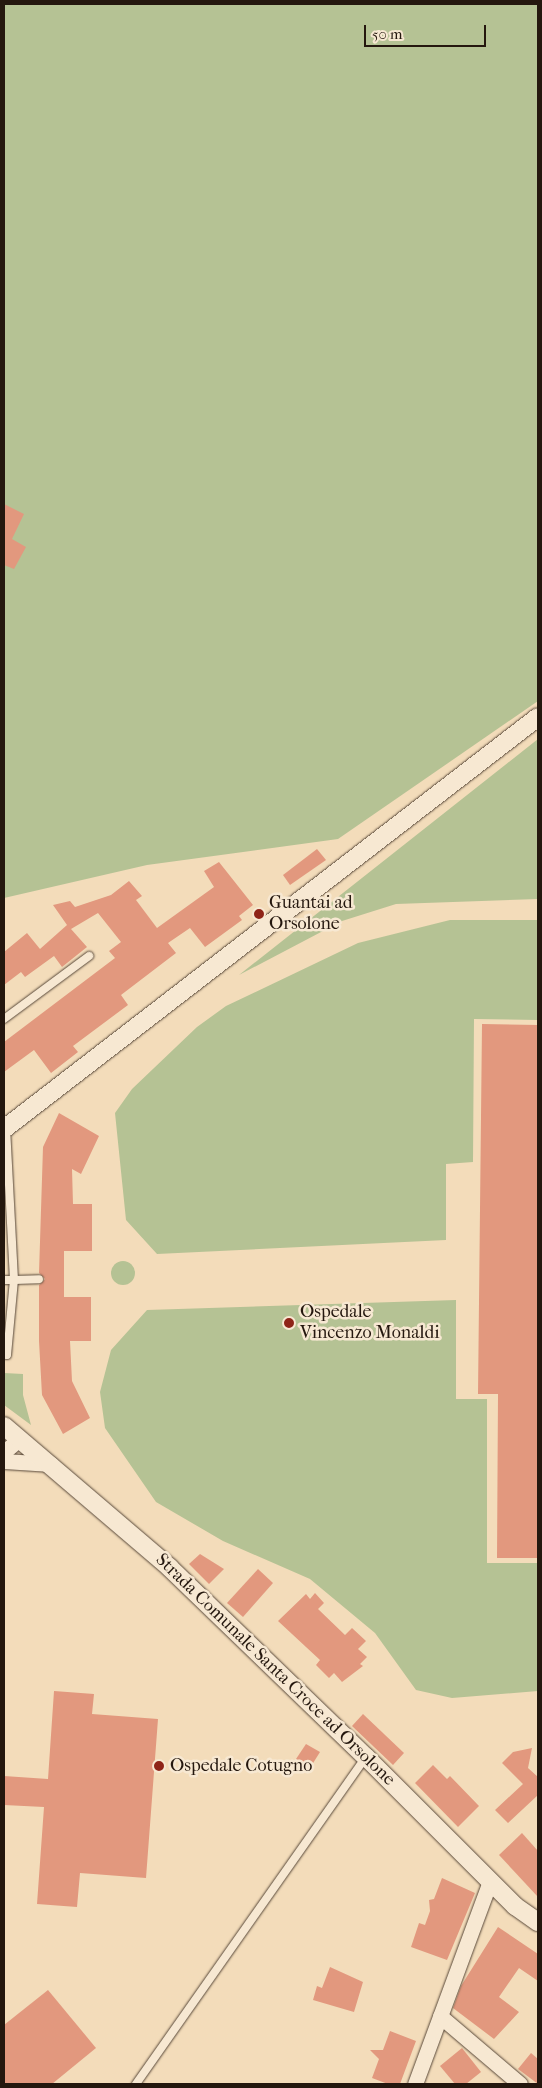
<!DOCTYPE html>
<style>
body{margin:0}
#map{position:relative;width:542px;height:2088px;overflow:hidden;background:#f3dcba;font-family:"IM FELL French Canon",serif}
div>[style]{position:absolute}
.green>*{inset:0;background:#b5c294}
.round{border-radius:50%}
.building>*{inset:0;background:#e2987e}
.roads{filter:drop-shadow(0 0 1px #584839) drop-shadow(0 0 1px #584839)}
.service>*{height:8px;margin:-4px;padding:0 4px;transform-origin:4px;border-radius:4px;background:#f7e8d2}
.minor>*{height:15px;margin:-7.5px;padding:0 7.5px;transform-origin:7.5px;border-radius:7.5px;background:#f7e8d2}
.tertiary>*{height:18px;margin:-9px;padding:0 9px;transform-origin:9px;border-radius:9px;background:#f7e8d2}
.dots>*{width:14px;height:14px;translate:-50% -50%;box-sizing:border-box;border:2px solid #f7e8d2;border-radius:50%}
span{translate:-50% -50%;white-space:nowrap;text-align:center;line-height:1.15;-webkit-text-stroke:5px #f7e8d2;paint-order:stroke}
.poi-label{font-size:18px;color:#24170e}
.left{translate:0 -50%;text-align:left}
.street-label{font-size:18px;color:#24170e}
.frame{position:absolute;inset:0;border:5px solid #24170e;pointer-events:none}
.scale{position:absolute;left:364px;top:25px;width:122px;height:22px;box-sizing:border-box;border:2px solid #24170e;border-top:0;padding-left:6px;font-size:15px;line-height:18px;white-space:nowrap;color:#24170e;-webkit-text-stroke:4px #f7e8d2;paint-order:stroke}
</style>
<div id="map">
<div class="green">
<i style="clip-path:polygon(4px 4px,538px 4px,538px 701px,338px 839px,147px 865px,4px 898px)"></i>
<i style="clip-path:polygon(538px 739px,538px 899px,396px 904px,342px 921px,239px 975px)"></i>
<i style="clip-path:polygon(450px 920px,538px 920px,538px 1020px,474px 1019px,473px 1162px,446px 1164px,446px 1240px,157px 1254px,126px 1220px,115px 1113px,132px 1089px,197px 1027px,226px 1006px,358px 943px)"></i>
<i class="round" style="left:111px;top:1261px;width:24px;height:24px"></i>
<i style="clip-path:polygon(456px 1300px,456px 1399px,487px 1399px,487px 1563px,538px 1563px,538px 1691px,452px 1698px,416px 1690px,375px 1633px,310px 1579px,223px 1541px,156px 1502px,105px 1428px,100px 1392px,111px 1350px,147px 1310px)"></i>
<i style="clip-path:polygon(4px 1373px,23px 1374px,23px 1395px,31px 1425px,4px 1405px)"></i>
</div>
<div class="building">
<i style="clip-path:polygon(4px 504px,24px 514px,12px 539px,26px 547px,14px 569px,4px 565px)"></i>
<i style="clip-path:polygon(317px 849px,326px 860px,290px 885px,283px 875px)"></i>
<i style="clip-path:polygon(219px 862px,253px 905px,239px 916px,242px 920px,205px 947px,190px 928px,168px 943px,176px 953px,121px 995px,128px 1005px,73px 1046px,78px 1052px,51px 1073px,34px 1050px,4px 1072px,4px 1042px,115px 958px,109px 951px,121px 942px,98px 913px,71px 929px,87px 947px,62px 967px,54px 956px,25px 977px,21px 972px,4px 985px,4px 952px,27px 933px,40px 949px,67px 925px,53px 905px,70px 901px,75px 907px,111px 895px,129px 881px,142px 896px,136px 900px,157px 928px,214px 887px,204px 871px)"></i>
<i style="clip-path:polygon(482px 1024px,538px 1025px,538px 1558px,497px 1558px,498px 1394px,478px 1394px)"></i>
<i style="clip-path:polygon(59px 1113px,99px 1136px,81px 1174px,72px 1169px,73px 1204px,92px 1204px,92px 1251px,64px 1251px,64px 1297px,91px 1297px,91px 1341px,70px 1341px,72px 1381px,90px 1418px,63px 1434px,42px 1395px,39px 1341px,39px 1285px,45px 1279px,39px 1273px,43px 1147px)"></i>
<i style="clip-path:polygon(200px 1554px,224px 1569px,209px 1584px,189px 1564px)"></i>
<i style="clip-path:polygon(258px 1569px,273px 1583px,243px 1617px,227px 1603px)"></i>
<i style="clip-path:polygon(315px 1593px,324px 1603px,318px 1609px,345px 1635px,352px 1628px,366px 1641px,358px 1649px,367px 1657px,360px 1664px,363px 1666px,342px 1682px,334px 1673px,329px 1678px,316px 1665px,320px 1660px,278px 1621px,306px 1594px,310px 1599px)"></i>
<i style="clip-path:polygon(54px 1691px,94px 1694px,92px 1714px,158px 1719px,146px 1878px,80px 1873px,77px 1907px,37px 1904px,44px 1807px,4px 1805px,4px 1776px,48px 1779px)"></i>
<i style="clip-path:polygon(363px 1714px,404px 1753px,393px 1765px,352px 1726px)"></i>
<i style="clip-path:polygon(306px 1744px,320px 1752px,310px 1768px,296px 1759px)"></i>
<i style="clip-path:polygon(532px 1748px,528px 1768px,538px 1777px,538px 1795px,508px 1823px,495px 1810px,523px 1784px,502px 1763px,513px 1752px)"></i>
<i style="clip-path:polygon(433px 1765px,447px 1779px,450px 1776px,479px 1806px,458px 1827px,415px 1783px)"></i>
<i style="clip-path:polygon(522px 1833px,538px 1851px,538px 1897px,499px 1855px)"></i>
<i style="clip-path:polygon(442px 1878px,475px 1893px,447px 1960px,411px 1947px,419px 1923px,425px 1925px,430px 1911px,429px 1900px,434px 1899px)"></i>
<i style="clip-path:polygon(498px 1927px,538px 1954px,538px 1981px,519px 1968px,499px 1997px,519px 2012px,494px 2039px,453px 2008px,461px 1986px)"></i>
<i style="clip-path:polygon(330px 1967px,363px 1982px,354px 2012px,313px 2000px,317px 1986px,322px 1988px)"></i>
<i style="clip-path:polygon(48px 1990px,96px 2048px,52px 2084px,4px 2084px,4px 2025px)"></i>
<i style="clip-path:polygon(390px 2031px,416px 2041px,400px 2084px,388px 2084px,372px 2078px,379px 2059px,370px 2050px,383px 2050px)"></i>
<i style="clip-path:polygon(462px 2048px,481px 2072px,466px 2084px,455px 2084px,440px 2066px)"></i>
<i style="clip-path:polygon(531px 2053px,538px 2059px,538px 2084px,518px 2069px)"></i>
</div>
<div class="roads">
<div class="service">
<i style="left:4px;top:1019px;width:106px;rotate:-36.5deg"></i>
<i style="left:4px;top:1280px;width:10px"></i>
<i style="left:14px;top:1280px;width:153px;rotate:-93deg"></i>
<i style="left:4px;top:1354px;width:3px;rotate:18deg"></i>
<i style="left:7px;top:1355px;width:75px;rotate:-84.7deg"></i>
<i style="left:14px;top:1280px;width:25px;rotate:-2deg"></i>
<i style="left:136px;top:2084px;width:400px;rotate:-54.9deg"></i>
</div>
<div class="minor">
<i style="left:4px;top:1452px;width:21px;rotate:-41deg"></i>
<i style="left:4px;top:1461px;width:47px;rotate:3.7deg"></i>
<i style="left:440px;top:2016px;width:105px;rotate:40.4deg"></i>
<i style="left:415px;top:2084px;width:216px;rotate:-69.7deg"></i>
</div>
<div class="tertiary">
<i style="left:4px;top:1129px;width:674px;rotate:-37.65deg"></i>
<i style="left:4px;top:1426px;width:218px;rotate:40.5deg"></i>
<i style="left:170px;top:1568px;width:272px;rotate:44deg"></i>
<i style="left:366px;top:1757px;width:211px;rotate:45deg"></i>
<i style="left:515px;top:1906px;width:28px;rotate:35deg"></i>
</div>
</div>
<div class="dots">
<i style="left:259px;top:914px;background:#8f2418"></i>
<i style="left:289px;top:1323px;background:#8f2418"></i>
<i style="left:159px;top:1766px;background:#8f2418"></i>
</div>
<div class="poi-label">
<span class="left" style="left:269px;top:914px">Guantai ad<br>Orsolone</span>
<span class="left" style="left:300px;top:1323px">Ospedale<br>Vincenzo Monaldi</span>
<span class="left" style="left:170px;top:1766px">Ospedale Cotugno</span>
</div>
<div class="street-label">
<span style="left:275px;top:1670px;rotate:44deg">Strada Comunale Santa Croce ad Orsolone</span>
</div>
<div class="frame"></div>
<div class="scale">50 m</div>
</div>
